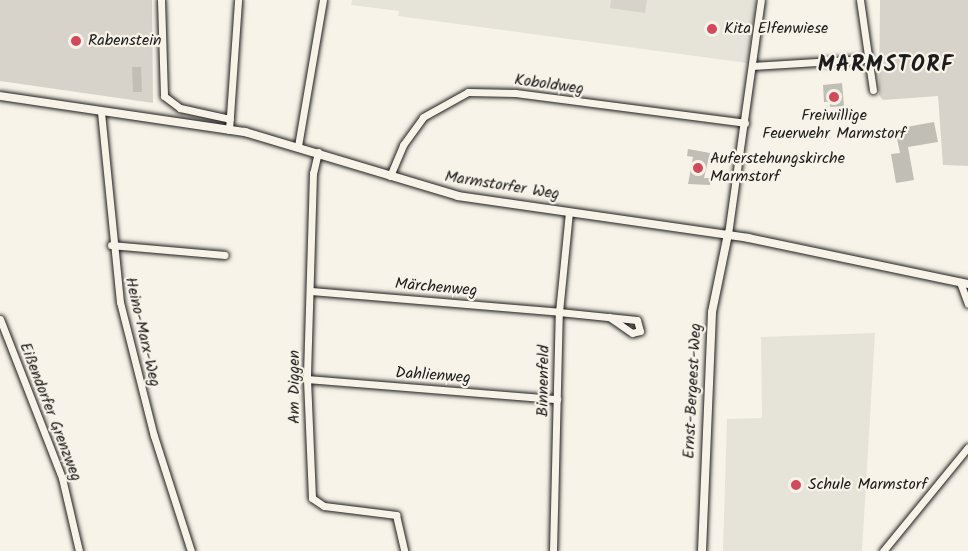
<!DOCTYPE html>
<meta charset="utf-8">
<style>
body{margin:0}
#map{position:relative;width:968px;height:551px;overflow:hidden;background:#f7f3e8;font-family:Kalam,sans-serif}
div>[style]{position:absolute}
.built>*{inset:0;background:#e6e3d9}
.green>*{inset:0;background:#d7d3cb}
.building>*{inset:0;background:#c0beb5}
.roads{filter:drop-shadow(0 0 2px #1c1c1c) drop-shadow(0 0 2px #1c1c1c)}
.minor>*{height:7px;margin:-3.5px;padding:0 3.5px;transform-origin:3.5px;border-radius:3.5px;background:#f7f3e8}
.tertiary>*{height:8px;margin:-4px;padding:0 4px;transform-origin:4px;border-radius:4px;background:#f7f3e8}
.dots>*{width:16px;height:16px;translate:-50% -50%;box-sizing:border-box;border:3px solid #f7f3e8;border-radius:50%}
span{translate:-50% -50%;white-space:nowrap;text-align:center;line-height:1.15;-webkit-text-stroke:4.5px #f7f3e8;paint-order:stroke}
.poi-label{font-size:16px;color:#1c1c1c}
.left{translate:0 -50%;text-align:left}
.street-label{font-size:16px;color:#1c1c1c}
.district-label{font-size:22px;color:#1c1c1c;font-weight:700;letter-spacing:1.5px}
</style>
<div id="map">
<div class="built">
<i style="clip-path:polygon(352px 0,756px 0,747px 63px,398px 16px,399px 11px,351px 5px)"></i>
<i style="clip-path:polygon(875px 333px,862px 551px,723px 551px,727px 419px,762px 418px,761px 337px)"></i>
</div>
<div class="green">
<i style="clip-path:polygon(0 0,152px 0,153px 103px,0 81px)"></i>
<i style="clip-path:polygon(611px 0,647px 0,645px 13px,610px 8px)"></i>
<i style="clip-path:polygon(880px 0,968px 0,968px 166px,943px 165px,938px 96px,883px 100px,879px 95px)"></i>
</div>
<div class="building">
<i style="clip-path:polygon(132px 67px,141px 67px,142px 92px,133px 92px)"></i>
<i style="clip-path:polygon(842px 83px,844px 106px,830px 107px,830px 102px,824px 102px,823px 85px)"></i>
<i style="clip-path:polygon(934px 122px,938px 142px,908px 147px,914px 180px,896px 183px,891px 154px,900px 153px,895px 129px)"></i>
<i style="clip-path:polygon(688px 149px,710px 153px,704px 178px,711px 178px,710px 185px,688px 184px,693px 157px,687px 156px)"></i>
</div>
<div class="roads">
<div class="minor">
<i style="left:161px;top:0;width:96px;rotate:88.2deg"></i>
<i style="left:164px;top:96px;width:20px;rotate:37deg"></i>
<i style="left:180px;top:108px;width:51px;rotate:12.4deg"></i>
<i style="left:860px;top:0;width:91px;rotate:81.8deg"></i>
<i style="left:752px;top:66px;width:114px;rotate:-3.5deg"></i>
<i style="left:101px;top:112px;width:191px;rotate:84.3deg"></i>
<i style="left:120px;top:302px;width:138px;rotate:75.8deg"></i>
<i style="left:154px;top:436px;width:121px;rotate:72.2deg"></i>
<i style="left:229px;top:130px;width:130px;rotate:-86deg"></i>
<i style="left:298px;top:146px;width:148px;rotate:-80.3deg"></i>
<i style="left:318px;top:152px;width:22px;rotate:103deg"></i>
<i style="left:313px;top:173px;width:206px;rotate:91.7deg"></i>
<i style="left:307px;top:379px;width:119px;rotate:87.6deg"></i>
<i style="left:312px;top:498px;width:14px;rotate:34deg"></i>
<i style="left:324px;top:506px;width:73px;rotate:7.1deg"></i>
<i style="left:396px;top:515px;width:37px;rotate:77deg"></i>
<i style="left:390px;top:176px;width:34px;rotate:-67deg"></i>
<i style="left:403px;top:145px;width:34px;rotate:-54deg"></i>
<i style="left:423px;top:117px;width:51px;rotate:-29.1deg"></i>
<i style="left:468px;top:92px;width:47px;rotate:1.2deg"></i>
<i style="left:515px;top:93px;width:232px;rotate:7.4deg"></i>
<i style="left:728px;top:234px;width:236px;rotate:-82deg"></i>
<i style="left:111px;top:245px;width:114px;rotate:5deg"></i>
<i style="left:960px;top:282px;width:23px;rotate:70deg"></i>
<i style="left:311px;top:291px;width:249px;rotate:4.8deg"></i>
<i style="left:559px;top:312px;width:78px;rotate:5.9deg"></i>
<i style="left:637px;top:320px;width:11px;rotate:75deg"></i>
<i style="left:640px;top:331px;width:8px;rotate:166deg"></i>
<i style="left:632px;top:333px;width:28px;rotate:-145deg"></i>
<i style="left:0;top:319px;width:171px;rotate:68.7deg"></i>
<i style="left:62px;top:478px;width:75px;rotate:76.9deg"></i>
<i style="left:307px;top:379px;width:251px;rotate:4.6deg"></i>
<i style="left:553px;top:551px;width:239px;rotate:-88.6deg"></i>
<i style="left:559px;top:312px;width:100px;rotate:-84.3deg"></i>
<i style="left:883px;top:551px;width:134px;rotate:-50.7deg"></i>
</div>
<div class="tertiary">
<i style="left:0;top:96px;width:248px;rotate:8.4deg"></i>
<i style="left:245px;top:132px;width:222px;rotate:16.7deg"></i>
<i style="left:458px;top:196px;width:293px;rotate:8.2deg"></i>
<i style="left:748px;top:238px;width:225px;rotate:11.8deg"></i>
<i style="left:702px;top:551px;width:239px;rotate:-87.6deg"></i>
<i style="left:712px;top:312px;width:80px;rotate:-78.4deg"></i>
</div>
</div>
<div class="dots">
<i style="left:712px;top:29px;background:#d1495b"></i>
<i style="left:76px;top:41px;background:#d1495b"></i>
<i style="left:834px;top:97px;background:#d1495b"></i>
<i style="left:698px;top:168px;background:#d1495b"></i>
<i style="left:796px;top:485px;background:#d1495b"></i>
</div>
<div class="poi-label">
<span class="left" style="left:724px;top:29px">Kita Elfenwiese</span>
<span class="left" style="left:88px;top:41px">Rabenstein</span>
<span style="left:834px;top:125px">Freiwillige<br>Feuerwehr Marmstorf</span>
<span class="left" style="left:710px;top:168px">Auferstehungskirche<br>Marmstorf</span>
<span class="left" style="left:808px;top:485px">Schule Marmstorf</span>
</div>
<div class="street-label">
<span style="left:549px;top:85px;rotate:8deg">Koboldweg</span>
<span style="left:502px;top:186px;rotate:9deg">Marmstorfer Weg</span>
<span style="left:436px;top:288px;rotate:5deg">Märchenweg</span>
<span style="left:142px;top:332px;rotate:77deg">Heino-Marx-Weg</span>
<span style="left:433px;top:376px;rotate:4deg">Dahlienweg</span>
<span style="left:544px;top:381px;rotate:-89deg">Binnenfeld</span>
<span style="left:295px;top:387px;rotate:-90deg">Am Diggen</span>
<span style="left:693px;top:391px;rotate:-87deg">Ernst-Bergeest-Weg</span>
<span style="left:50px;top:412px;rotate:69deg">Eißendorfer Grenzweg</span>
</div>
<div class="district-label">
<span style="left:886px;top:66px">MARMSTORF</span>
</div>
</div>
